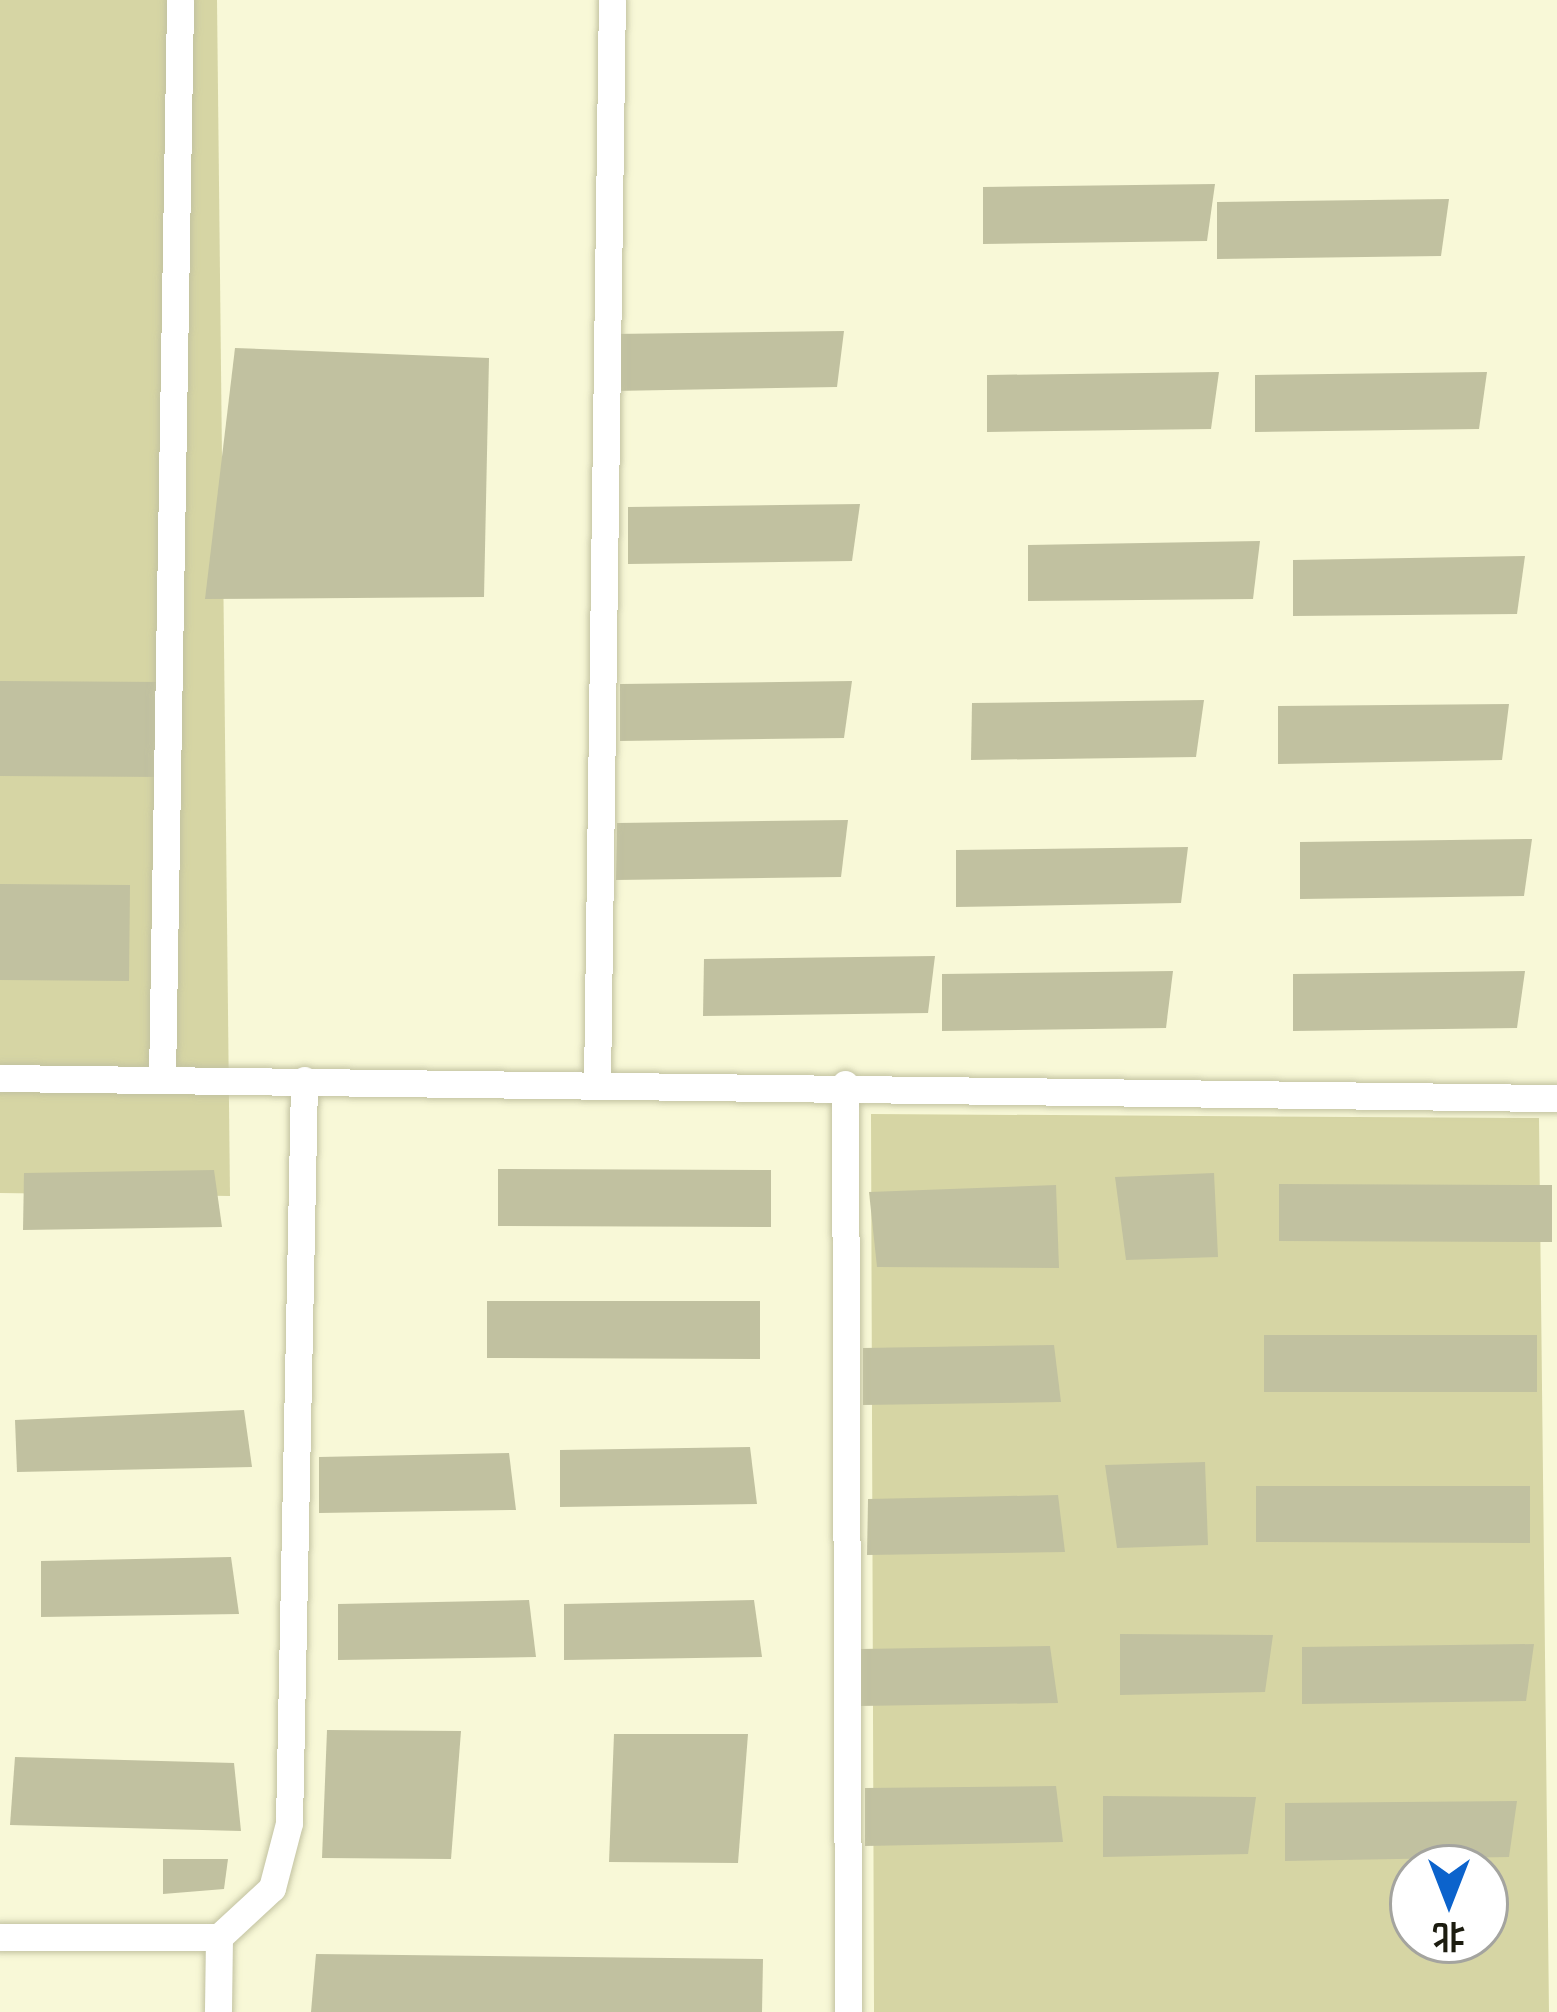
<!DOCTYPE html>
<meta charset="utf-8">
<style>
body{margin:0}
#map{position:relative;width:1557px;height:2012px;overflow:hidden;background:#f8f8d7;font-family:Mulish,"Noto Sans SC",sans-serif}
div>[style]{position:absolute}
.green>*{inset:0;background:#d6d5a4}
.building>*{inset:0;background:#c1c1a0}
.roads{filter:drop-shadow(0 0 3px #c2c2a1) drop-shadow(0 0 3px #c2c2a1)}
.street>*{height:27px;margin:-13.5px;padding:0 13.5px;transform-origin:13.5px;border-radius:13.5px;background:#fff}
span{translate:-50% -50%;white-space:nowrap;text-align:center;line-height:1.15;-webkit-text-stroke:10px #fff;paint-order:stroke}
.north{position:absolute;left:1389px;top:1844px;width:120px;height:120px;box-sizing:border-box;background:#fff;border:3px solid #a4a49f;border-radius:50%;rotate:180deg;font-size:33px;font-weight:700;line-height:48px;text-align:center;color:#1c1c10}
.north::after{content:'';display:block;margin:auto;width:42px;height:54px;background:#0c63cc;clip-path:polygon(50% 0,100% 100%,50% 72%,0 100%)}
</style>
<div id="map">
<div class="green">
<i style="clip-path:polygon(0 0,217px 0,230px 1196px,0 1193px)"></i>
<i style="clip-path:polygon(evenodd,871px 1114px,1539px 1118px,1549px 2012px,874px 2012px,871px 1114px,1413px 1868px,1485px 1868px,1485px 1940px,1413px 1940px,1413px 1868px)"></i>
</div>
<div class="building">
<i style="clip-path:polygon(1215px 184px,1207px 241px,983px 244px,983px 187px)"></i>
<i style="clip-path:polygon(1449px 199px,1441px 256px,1217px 259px,1217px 202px)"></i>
<i style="clip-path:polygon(844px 331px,837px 387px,613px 391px,613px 334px)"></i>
<i style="clip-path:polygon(235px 348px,489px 358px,484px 597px,205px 599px)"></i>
<i style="clip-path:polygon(1219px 372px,1211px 429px,987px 432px,987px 375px)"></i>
<i style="clip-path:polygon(1487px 372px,1479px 429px,1255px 432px,1255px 375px)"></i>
<i style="clip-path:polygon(860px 504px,852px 561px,628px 564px,628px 507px)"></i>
<i style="clip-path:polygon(1260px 541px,1253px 599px,1028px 601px,1028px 545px)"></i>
<i style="clip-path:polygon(1525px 556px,1517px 614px,1293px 616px,1293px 560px)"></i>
<i style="clip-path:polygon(0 681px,164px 682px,163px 777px,0 776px)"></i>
<i style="clip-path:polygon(852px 681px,844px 738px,620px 741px,620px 684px)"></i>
<i style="clip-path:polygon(1204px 700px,1196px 757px,971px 760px,972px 703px)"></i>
<i style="clip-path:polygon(1509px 704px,1502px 760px,1278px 764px,1278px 706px)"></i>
<i style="clip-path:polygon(848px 820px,841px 877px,616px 880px,617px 823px)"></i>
<i style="clip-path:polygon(1532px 839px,1524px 896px,1300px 899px,1300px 842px)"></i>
<i style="clip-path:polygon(1188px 847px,1181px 903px,956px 907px,956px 850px)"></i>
<i style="clip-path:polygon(0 884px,130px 885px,129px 981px,0 980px)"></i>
<i style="clip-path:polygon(935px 956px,928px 1013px,703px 1016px,704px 959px)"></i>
<i style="clip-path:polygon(1173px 971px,1166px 1028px,942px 1031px,942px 974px)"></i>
<i style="clip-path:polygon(1525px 971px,1517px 1028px,1293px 1031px,1293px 974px)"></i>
<i style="clip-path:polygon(498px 1169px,771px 1170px,771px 1227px,498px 1226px)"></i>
<i style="clip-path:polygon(214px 1170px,222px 1227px,23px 1230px,24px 1173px)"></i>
<i style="clip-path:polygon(1214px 1173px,1218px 1257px,1126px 1260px,1115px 1177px)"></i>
<i style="clip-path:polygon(1279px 1184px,1552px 1185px,1552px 1242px,1279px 1241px)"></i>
<i style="clip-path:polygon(1056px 1185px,1059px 1268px,877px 1267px,869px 1192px)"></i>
<i style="clip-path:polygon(487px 1301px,760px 1301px,760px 1359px,487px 1358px)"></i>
<i style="clip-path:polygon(1264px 1335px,1537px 1335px,1537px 1392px,1264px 1392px)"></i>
<i style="clip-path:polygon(1054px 1345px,1061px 1402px,863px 1405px,863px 1348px)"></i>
<i style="clip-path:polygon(244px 1410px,252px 1467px,17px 1472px,15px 1420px)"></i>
<i style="clip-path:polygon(750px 1447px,757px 1504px,560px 1507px,560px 1450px)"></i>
<i style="clip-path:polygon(509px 1453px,516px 1510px,319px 1513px,319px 1457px)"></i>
<i style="clip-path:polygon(1205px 1462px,1208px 1545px,1117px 1548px,1105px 1465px)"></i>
<i style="clip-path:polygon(1256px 1486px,1530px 1486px,1530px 1543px,1256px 1542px)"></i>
<i style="clip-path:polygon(1058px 1495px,1065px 1552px,867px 1555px,868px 1499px)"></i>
<i style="clip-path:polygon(231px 1557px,239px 1614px,41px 1617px,41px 1561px)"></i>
<i style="clip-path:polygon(529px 1600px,536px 1657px,338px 1660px,338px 1604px)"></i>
<i style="clip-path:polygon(754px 1600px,762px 1657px,564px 1660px,564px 1604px)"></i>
<i style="clip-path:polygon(1120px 1634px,1273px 1635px,1265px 1692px,1120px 1695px)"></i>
<i style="clip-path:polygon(1534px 1644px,1526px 1701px,1302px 1704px,1302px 1647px)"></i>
<i style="clip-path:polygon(1050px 1646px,1058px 1703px,860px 1706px,860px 1649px)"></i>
<i style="clip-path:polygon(327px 1730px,461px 1731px,451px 1859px,322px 1858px)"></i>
<i style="clip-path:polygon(614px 1734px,748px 1734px,738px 1863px,609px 1862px)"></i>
<i style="clip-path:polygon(15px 1757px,234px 1763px,241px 1831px,10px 1825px)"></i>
<i style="clip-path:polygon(1056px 1786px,1063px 1842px,865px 1846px,865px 1788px)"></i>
<i style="clip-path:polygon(1103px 1796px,1256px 1797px,1248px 1854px,1103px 1857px)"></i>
<i style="clip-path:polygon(1517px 1801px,1509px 1857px,1285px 1861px,1285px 1803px)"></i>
<i style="clip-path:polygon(163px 1859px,228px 1859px,224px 1889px,163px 1894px)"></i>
<i style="clip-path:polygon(316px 1954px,763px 1959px,762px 2012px,311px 2012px)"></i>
</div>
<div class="roads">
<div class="street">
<i style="left:0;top:1078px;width:1557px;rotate:0.74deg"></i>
<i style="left:162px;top:1079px;width:1079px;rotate:-89.04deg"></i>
<i style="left:597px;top:1083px;width:1083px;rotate:-89.21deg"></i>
<i style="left:845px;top:1084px;width:928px;rotate:89.81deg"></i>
<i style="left:0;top:1937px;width:219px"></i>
<i style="left:219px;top:1937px;width:75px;rotate:90.8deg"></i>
<i style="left:219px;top:1937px;width:72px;rotate:-42.8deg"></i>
<i style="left:272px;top:1888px;width:67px;rotate:-75.3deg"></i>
<i style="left:289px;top:1823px;width:743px;rotate:-88.84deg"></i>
</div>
</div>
<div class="north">北</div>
</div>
